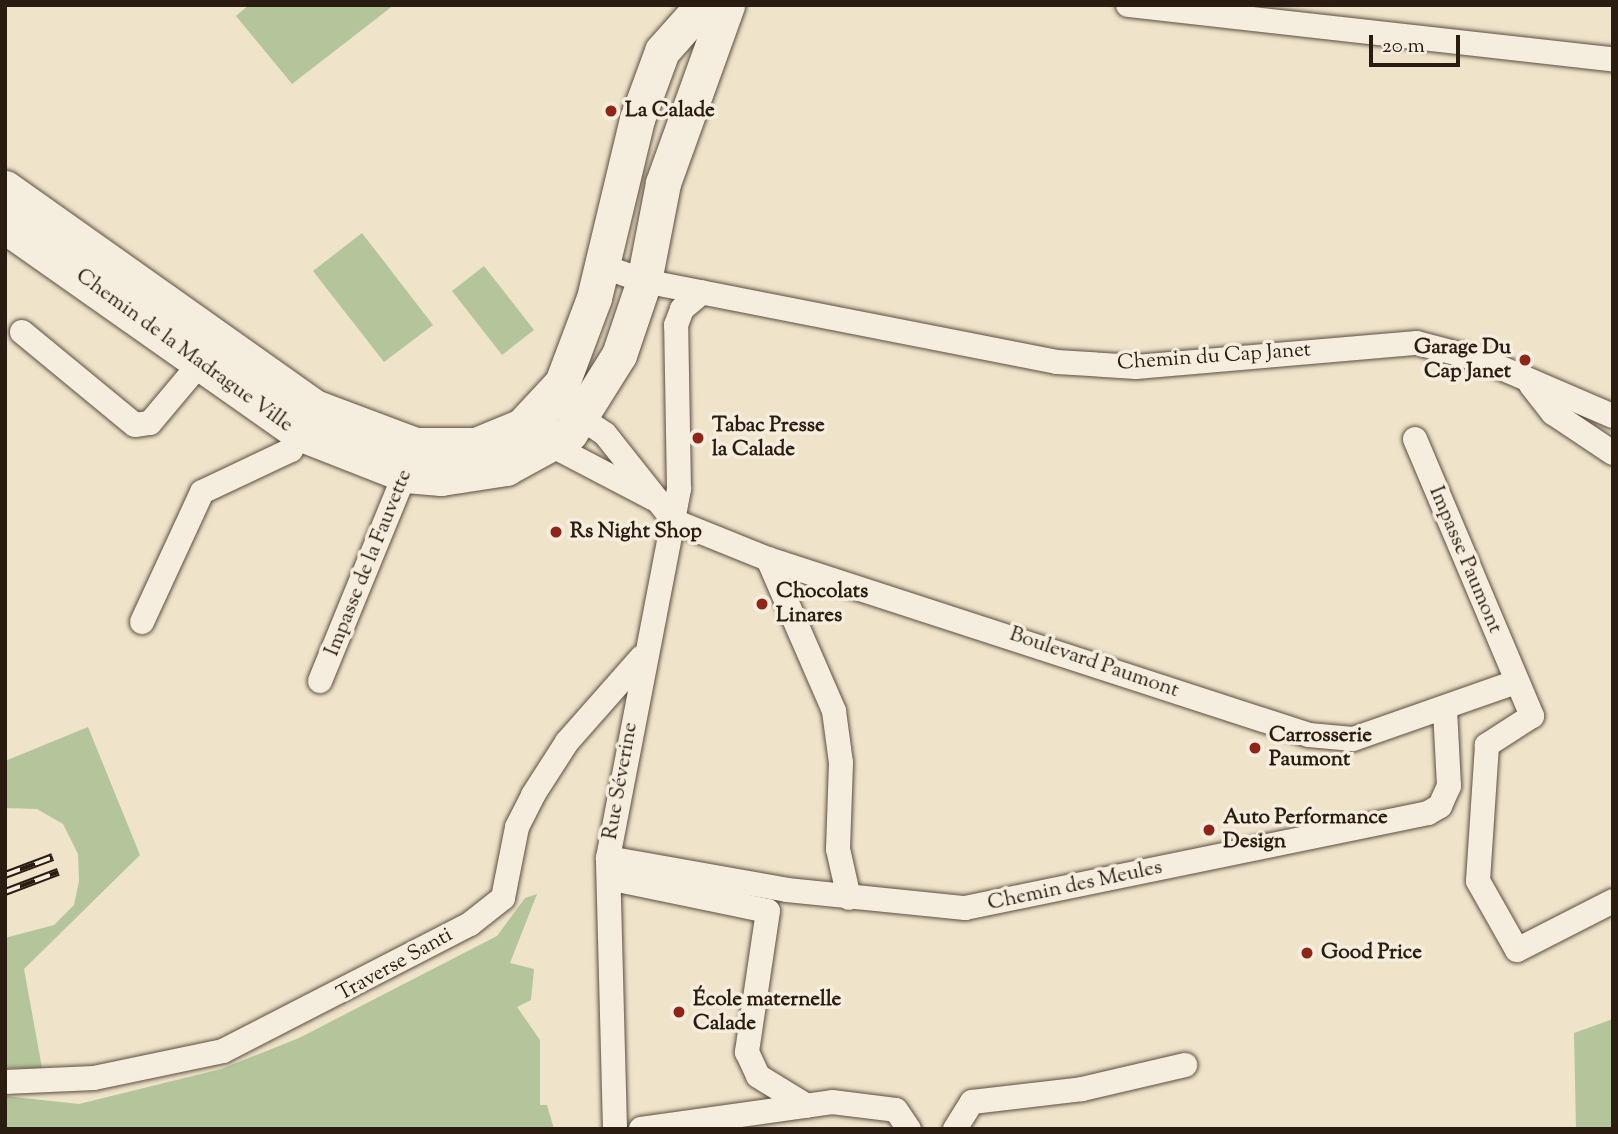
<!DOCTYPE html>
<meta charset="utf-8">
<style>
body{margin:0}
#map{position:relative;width:1618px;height:1134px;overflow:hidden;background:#efe3ca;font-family:"Sorts Mill Goudy",serif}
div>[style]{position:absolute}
.green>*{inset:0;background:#b4c59b}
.roads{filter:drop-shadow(0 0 2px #5c4e3f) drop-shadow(0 0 2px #5c4e3f)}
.street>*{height:24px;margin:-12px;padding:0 12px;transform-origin:12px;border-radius:12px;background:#f5eddd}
.secondary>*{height:35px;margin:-17.5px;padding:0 17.5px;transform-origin:17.5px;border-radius:17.5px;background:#f5eddd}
.rail>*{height:8px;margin-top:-4px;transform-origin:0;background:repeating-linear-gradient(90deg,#f5eddd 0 16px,#2b1c11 0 32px);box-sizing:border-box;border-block:2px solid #2b1c11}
.dots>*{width:19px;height:19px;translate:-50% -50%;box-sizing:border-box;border:4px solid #f5eddd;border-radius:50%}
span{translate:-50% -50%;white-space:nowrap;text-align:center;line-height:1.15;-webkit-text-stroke:7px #f5eddd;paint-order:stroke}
.poi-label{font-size:21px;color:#2b1c11;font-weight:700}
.left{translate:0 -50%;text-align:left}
.right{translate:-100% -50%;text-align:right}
.street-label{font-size:21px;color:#2b1c11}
.frame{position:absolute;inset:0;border:7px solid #2b1c11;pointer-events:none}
.scale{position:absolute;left:1369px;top:35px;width:91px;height:32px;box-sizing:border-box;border:4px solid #2b1c11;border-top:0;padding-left:9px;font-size:21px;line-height:24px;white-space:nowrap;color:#2b1c11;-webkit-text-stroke:5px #f5eddd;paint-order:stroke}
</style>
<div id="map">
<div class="green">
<i style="clip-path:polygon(249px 5px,394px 5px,292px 84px,236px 16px)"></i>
<i style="clip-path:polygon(362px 233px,433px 325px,384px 362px,313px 271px)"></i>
<i style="clip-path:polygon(484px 266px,534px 330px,502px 355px,452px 291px)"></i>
<i style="clip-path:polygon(88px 727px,140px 855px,24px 969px,42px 1068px,5px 1068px,5px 938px,54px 925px,74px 905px,79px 881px,78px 854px,63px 824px,37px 809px,5px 808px,5px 761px)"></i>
<i style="clip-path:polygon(537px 894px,510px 963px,534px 969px,531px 1000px,517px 1007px,540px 1040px,540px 1105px,547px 1105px,554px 1129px,5px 1127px,5px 1096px,79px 1104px,221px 1069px,299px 1038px,497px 936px,525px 898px)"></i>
<i style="clip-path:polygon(1613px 1019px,1613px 1129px,1576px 1129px,1574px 1033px)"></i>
</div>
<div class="roads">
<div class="street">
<i style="left:1128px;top:5px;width:488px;rotate:6.4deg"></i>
<i style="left:602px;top:266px;width:45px;rotate:19.7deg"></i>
<i style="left:644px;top:281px;width:421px;rotate:11.1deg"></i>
<i style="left:1057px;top:362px;width:79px;rotate:3.6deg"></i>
<i style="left:1136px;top:367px;width:282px;rotate:-4.9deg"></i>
<i style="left:1417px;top:343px;width:70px;rotate:14.8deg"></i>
<i style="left:1485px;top:361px;width:139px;rotate:23.3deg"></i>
<i style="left:22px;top:332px;width:146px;rotate:39.5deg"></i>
<i style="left:135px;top:425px;width:15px;rotate:-8deg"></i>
<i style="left:150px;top:423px;width:81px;rotate:-50deg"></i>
<i style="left:1531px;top:385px;width:36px;rotate:52deg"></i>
<i style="left:1553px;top:413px;width:72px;rotate:33.7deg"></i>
<i style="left:1415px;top:439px;width:301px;rotate:67.1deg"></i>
<i style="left:1532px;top:716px;width:54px;rotate:147.2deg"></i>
<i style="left:1487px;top:745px;width:136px;rotate:93.8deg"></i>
<i style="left:1478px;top:881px;width:79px;rotate:60.5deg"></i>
<i style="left:1517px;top:950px;width:108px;rotate:-27deg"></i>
<i style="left:654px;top:499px;width:114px;rotate:-152.3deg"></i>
<i style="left:553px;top:446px;width:38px;rotate:-105deg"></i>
<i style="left:543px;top:409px;width:22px;rotate:-5deg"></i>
<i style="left:565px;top:407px;width:48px;rotate:34deg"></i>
<i style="left:605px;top:434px;width:111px;rotate:51.6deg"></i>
<i style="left:674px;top:521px;width:101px;rotate:22deg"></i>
<i style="left:768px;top:559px;width:569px;rotate:18.02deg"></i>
<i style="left:1309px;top:735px;width:44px;rotate:5.2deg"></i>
<i style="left:1353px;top:739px;width:173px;rotate:-19.3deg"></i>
<i style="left:768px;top:559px;width:166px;rotate:66.5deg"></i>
<i style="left:834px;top:711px;width:52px;rotate:82.3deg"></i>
<i style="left:841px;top:763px;width:86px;rotate:92deg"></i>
<i style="left:838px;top:849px;width:50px;rotate:77.3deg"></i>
<i style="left:142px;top:622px;width:143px;rotate:-65.2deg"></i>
<i style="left:202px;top:492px;width:98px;rotate:-25.3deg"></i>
<i style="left:291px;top:450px;width:34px;rotate:-62deg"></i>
<i style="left:320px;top:681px;width:237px;rotate:-67.7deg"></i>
<i style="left:608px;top:858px;width:182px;rotate:10.1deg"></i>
<i style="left:787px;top:890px;width:179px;rotate:5.8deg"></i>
<i style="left:965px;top:908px;width:473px;rotate:-11.6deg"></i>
<i style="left:1428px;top:813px;width:14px;rotate:-30deg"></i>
<i style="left:1440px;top:806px;width:22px;rotate:-66deg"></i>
<i style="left:1449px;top:786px;width:77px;rotate:-93deg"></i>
<i style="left:613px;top:879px;width:158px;rotate:11.7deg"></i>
<i style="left:768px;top:911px;width:143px;rotate:98.5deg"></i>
<i style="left:747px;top:1052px;width:26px;rotate:65deg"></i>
<i style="left:758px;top:1076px;width:57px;rotate:31.5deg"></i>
<i style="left:5px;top:1082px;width:89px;rotate:-2.6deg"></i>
<i style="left:94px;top:1078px;width:132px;rotate:-11.8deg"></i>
<i style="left:223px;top:1051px;width:278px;rotate:-27.2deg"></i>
<i style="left:470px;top:924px;width:42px;rotate:-38.2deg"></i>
<i style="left:503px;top:898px;width:72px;rotate:-78.8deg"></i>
<i style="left:517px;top:827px;width:36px;rotate:-63deg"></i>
<i style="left:533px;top:795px;width:63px;rotate:-57.3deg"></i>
<i style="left:567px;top:742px;width:113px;rotate:-48.6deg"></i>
<i style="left:615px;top:1129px;width:271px;rotate:-91.5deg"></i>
<i style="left:608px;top:858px;width:376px;rotate:-79.1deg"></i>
<i style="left:679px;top:489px;width:164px;rotate:-91deg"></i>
<i style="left:676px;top:325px;width:17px;rotate:-69deg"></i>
<i style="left:682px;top:309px;width:26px;rotate:-40deg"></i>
<i style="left:641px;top:1129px;width:193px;rotate:-8deg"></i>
<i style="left:832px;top:1102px;width:64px;rotate:7.1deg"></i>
<i style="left:896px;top:1110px;width:23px;rotate:56deg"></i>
<i style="left:955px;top:1129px;width:32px;rotate:-58deg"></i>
<i style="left:972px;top:1102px;width:111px;rotate:-6.7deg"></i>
<i style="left:1082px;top:1089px;width:106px;rotate:-13.1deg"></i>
</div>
<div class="secondary">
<i style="left:5px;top:188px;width:379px;rotate:35.3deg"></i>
<i style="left:314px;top:407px;width:108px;rotate:20.6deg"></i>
<i style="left:415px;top:445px;width:61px"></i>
<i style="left:476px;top:445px;width:50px;rotate:-22.4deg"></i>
<i style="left:522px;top:426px;width:59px;rotate:-47.1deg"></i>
<i style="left:562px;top:383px;width:91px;rotate:-69.4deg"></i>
<i style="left:594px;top:298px;width:184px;rotate:-76.5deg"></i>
<i style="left:637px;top:119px;width:72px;rotate:-69.8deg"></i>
<i style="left:662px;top:51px;width:62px;rotate:-48.3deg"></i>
<i style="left:5px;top:226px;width:360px;rotate:35.1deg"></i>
<i style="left:299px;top:433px;width:115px;rotate:21.4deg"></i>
<i style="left:406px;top:475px;width:35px;rotate:5deg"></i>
<i style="left:441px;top:478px;width:66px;rotate:-8.7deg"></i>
<i style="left:506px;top:468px;width:73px;rotate:-28.7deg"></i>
<i style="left:570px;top:433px;width:92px;rotate:-57.9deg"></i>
<i style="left:619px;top:355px;width:78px;rotate:-71.3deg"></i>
<i style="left:644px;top:281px;width:100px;rotate:-79deg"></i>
<i style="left:663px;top:183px;width:189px;rotate:-70.2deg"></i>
</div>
</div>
<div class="rail">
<i style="left:5px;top:875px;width:51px;rotate:-20.6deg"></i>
<i style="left:5px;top:892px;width:57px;rotate:-20.7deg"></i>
</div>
<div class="dots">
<i style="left:611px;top:111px;background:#8f2418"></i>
<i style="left:1525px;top:360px;background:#8f2418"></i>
<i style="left:698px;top:438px;background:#8f2418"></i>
<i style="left:556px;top:532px;background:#8f2418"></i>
<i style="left:762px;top:604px;background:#8f2418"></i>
<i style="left:1255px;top:748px;background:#8f2418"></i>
<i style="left:1209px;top:830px;background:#8f2418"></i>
<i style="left:1307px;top:953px;background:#8f2418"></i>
<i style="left:679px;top:1012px;background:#8f2418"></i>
</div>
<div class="poi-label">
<span class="left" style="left:625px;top:111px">La Calade</span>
<span class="right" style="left:1511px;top:360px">Garage Du<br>Cap Janet</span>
<span class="left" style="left:712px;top:438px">Tabac Presse<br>la Calade</span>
<span class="left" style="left:570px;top:532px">Rs Night Shop</span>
<span class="left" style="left:776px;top:604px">Chocolats<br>Linares</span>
<span class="left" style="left:1269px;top:748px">Carrosserie<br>Paumont</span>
<span class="left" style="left:1223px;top:830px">Auto Performance<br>Design</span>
<span class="left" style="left:1321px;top:953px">Good Price</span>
<span class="left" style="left:693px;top:1012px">École maternelle<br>Calade</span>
</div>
<div class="street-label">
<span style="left:184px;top:351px;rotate:36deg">Chemin de la Madrague Ville</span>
<span style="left:1214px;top:357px;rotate:-4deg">Chemin du Cap Janet</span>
<span style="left:1465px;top:560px;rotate:67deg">Impasse Paumont</span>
<span style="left:369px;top:563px;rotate:-68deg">Impasse de la Fauvette</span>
<span style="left:1094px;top:663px;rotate:19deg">Boulevard Paumont</span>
<span style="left:621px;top:781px;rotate:-80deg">Rue Séverine</span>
<span style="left:1075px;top:886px;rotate:-12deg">Chemin des Meules</span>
<span style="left:395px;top:965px;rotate:-29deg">Traverse Santi</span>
</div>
<div class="frame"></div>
<div class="scale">20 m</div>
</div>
